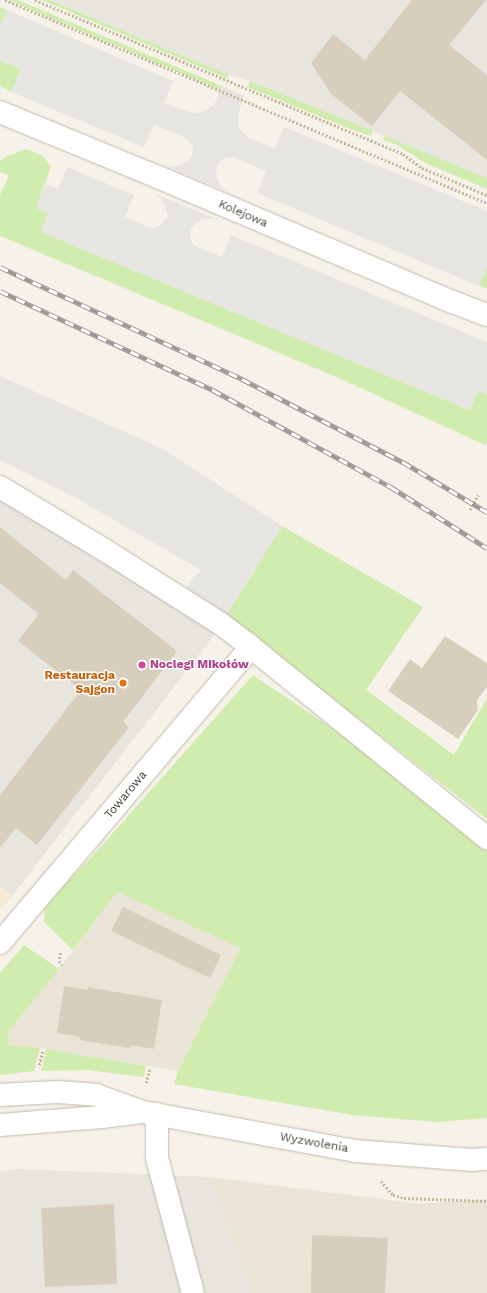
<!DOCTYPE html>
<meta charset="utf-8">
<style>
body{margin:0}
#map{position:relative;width:487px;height:1293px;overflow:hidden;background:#f6f2e9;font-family:"Work Sans",sans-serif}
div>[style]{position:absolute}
.residential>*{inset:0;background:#eae4d7}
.commercial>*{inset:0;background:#f8e9d3}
.industrial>*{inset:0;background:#e8e4de}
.green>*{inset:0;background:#d0ecaf}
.parking>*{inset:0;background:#e7e5e1}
.building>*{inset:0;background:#d8cebe}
.path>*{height:2.5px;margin-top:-1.25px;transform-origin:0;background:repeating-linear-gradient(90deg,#c5b79b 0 2px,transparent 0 4px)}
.roads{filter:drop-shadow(0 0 1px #c2baab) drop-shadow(0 0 1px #c2baab)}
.minor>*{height:22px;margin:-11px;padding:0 11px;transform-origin:11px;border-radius:11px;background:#fff}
.rail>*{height:4.5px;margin-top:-2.25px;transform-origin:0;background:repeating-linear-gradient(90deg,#fff 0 9px,#989898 0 18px);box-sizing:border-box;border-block:1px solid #989898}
.dots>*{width:11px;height:11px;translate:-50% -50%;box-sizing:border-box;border:2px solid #fff;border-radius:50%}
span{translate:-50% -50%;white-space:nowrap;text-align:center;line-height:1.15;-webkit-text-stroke:3px #fff;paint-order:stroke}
.street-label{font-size:12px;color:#4a4337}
.hotel-label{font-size:12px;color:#b23c85;font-weight:700}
.left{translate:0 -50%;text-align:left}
.food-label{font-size:12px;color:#c56008;font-weight:700}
.right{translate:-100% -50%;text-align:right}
</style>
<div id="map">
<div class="residential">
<i style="clip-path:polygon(117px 892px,242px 948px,178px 1071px,38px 1048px,8px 1045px,9px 1031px,62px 965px)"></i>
<i style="clip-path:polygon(210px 1177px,421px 1204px,487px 1199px,487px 1293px,251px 1293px)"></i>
</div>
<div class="commercial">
<i style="clip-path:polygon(0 887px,12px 896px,0 910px)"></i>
</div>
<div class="industrial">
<i style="clip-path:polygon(50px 0,487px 0,487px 178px,250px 81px,229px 75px)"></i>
<i style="clip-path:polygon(0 494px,218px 630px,12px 896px,0 887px)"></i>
<i style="clip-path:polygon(16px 1169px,210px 1177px,251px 1293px,0 1293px,0 1172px)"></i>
</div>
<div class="green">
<i style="clip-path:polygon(8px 0,18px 0,222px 86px,221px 90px)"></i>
<i style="clip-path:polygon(42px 0,50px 0,229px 75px,226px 78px)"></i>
<i style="clip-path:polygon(0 8px,7px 10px,0 27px)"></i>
<i style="clip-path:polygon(0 60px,21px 69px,11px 92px,0 86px)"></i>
<i style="clip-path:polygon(250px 81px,373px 131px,371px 136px,350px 129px,248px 87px)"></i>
<i style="clip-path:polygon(385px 136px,487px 178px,487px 189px,425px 163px,397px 145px,383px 140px)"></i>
<i style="clip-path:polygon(26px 149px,43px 156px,51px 167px,36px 208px,48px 213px,41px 232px,470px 410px,478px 391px,487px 395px,487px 442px,485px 445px,341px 379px,0 236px,0 195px,9px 176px,0 172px,0 161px,8px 156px)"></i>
<i style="clip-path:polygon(487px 267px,487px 288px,479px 286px)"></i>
<i style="clip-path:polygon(282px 526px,423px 607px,366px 690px,454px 755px,487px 698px,487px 819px,226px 616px)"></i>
<i style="clip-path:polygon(253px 675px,366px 751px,487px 849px,487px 1118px,437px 1122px,352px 1115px,174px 1084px,178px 1071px,241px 948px,117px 892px,73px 950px,44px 922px,45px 906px,48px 902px,97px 851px)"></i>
<i style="clip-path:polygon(24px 945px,59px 969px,9px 1031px,8px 1045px,40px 1048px,34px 1071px,0 1075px,0 973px)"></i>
<i style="clip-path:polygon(46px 1049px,146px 1066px,144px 1077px,87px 1070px,41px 1071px)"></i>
</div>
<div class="parking">
<i style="clip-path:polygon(7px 10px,173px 81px,164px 103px,189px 112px,201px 113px,214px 105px,222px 86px,244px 96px,239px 111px,238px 126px,247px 137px,275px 149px,284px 127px,487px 211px,487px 267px,479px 286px,257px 193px,266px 171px,233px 157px,225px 158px,218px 163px,216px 174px,220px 185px,227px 191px,166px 166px,179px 166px,190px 159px,193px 153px,193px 146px,186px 138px,154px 125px,144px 147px,11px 92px,21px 69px,0 60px,0 27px)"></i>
<i style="clip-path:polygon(67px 167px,134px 195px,125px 217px,148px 227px,153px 228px,161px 225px,168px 216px,163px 201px,155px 194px,217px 219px,203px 218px,191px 228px,190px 240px,195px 246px,222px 257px,231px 235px,487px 342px,487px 395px,478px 391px,470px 410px,41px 232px,48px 213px,36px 208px,45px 184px,58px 189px)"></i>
<i style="clip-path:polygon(0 376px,163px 449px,282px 526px,221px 624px,178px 597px,201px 570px,74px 497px,0 460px)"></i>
</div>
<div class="building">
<i style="clip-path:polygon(412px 0,486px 0,449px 45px,487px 75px,487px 160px,400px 91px,372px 126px,331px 94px,311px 63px,333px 34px,365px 60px)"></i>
<i style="clip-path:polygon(0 527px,66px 580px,73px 570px,177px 651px,123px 722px,129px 727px,37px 845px,16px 828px,0 848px,0 795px,81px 690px,18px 641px,39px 614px,0 583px)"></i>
<i style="clip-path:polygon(445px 636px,487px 663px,487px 687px,477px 700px,478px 710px,458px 739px,388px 691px,410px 659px,422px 668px)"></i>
<i style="clip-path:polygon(123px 907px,221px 955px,210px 978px,111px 931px)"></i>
<i style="clip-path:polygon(64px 986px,88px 990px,88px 987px,162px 1000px,154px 1049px,130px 1045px,130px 1048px,80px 1040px,80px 1037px,57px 1033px)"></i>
<i style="clip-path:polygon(114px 1204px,117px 1284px,45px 1287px,41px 1208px)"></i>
<i style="clip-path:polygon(312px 1235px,388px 1238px,385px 1293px,311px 1293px)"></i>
</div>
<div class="path">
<i style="left:5px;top:0;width:523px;rotate:22.84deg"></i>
<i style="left:35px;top:0;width:399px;rotate:22.7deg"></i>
<i style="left:403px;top:154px;width:24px;rotate:36deg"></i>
<i style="left:422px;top:168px;width:70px;rotate:22.6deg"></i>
<i style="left:470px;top:510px;width:17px;rotate:-62deg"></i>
<i style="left:61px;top:953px;width:8px;rotate:104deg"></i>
<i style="left:59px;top:961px;width:5px;rotate:53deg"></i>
<i style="left:39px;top:1065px;width:16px;rotate:-76deg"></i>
<i style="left:146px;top:1083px;width:16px;rotate:-76deg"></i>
<i style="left:381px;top:1181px;width:18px;rotate:49deg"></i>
<i style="left:393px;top:1195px;width:11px;rotate:15deg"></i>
<i style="left:404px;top:1198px;width:83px;rotate:2.1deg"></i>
</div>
<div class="roads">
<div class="minor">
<i style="left:0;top:112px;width:171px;rotate:22.4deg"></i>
<i style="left:158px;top:177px;width:320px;rotate:23deg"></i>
<i style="left:453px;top:302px;width:36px;rotate:21deg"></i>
<i style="left:0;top:487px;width:124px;rotate:31.1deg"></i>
<i style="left:106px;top:551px;width:136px;rotate:32.4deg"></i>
<i style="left:221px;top:624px;width:38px;rotate:37deg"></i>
<i style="left:0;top:943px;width:388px;rotate:-49.7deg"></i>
<i style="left:251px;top:647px;width:304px;rotate:39deg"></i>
<i style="left:0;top:1095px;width:57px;rotate:-3deg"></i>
<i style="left:57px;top:1092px;width:39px;rotate:4deg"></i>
<i style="left:96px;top:1095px;width:50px;rotate:19.9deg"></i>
<i style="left:143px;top:1112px;width:216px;rotate:10.4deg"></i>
<i style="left:355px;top:1151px;width:116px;rotate:4.4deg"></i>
<i style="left:471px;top:1160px;width:16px;rotate:-4deg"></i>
<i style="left:157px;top:1114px;width:44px;rotate:90deg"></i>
<i style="left:157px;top:1158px;width:140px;rotate:75.1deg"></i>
<i style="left:0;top:1125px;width:102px;rotate:-4.5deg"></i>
<i style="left:102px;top:1117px;width:38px;rotate:-7deg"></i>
</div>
</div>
<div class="rail">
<i style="left:0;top:267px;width:267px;rotate:24.8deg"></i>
<i style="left:242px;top:379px;width:181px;rotate:27.3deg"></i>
<i style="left:403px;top:462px;width:98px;rotate:30.8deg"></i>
<i style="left:0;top:291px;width:235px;rotate:24.9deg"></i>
<i style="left:213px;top:390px;width:203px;rotate:28.6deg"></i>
<i style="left:391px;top:487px;width:114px;rotate:32.4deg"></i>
</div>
<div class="dots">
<i style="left:142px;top:665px;background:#d1479c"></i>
<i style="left:123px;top:683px;background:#e8710a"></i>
</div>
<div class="street-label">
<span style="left:243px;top:214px;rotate:23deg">Kolejowa</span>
<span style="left:126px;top:795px;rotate:-50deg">Towarowa</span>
<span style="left:314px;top:1143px;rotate:10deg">Wyzwolenia</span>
</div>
<div class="hotel-label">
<span class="left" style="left:150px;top:665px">Noclegi Mikołów</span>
</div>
<div class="food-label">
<span class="right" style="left:115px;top:683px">Restauracja<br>Sajgon</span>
</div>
</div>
